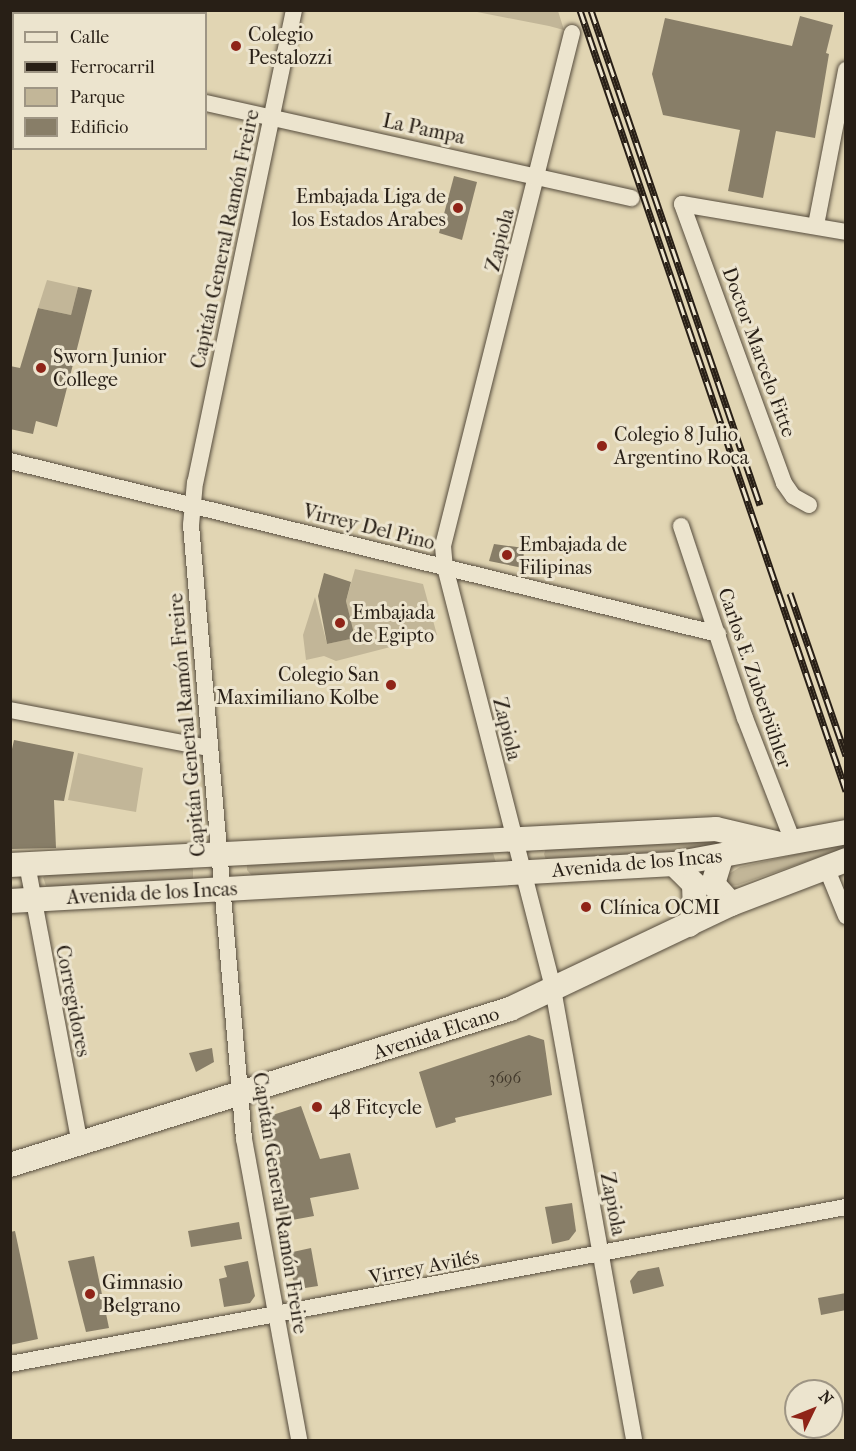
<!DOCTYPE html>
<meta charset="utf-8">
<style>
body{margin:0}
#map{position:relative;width:856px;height:1451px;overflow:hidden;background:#e1d5b3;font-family:"IM FELL French Canon",serif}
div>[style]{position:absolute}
.green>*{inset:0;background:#c2b698}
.building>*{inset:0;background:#887e68}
.roads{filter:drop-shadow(0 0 2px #564c3d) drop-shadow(0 0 2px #564c3d)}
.street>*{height:16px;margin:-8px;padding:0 8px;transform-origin:8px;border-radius:8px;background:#ece4ce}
.secondary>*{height:24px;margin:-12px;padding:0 12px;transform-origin:12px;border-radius:12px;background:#ece4ce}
.rail>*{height:7px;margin-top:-3.5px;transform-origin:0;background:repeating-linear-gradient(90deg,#ece4ce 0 14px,#281f16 0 28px);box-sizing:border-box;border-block:2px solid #281f16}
.dots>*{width:16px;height:16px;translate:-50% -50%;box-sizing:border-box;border:3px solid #ece4ce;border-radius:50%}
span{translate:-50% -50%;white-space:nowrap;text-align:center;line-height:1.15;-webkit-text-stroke:6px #ece4ce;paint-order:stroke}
.number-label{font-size:16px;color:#40372a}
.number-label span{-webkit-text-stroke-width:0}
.poi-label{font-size:20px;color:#281f16}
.left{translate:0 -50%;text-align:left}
.right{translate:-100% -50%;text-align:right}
.street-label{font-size:20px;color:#281f16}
.frame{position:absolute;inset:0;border:12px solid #281f16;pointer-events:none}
.legend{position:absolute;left:12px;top:12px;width:195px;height:138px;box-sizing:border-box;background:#ece4ce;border:2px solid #9e9584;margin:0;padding:8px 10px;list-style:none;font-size:18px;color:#281f16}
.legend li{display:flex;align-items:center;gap:12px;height:30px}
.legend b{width:30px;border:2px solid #9e9584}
.north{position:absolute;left:784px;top:1379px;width:60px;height:60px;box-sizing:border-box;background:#ece4ce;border:2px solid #9e9584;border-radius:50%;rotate:47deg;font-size:16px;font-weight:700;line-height:24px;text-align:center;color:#281f16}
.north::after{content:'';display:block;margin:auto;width:21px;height:27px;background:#8f2418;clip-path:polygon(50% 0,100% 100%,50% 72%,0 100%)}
</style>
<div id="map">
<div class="green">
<i style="clip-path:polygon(472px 11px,558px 11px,564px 30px,549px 26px)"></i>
<i style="clip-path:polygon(47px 280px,78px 287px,71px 315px,38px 308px)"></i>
<i style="clip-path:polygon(355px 569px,423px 584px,437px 635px,336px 661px,324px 656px,306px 660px,303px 635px,315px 597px,327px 644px,354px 638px,346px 601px)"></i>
<i style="clip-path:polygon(78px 753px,143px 768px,136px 812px,68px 800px)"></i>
<i style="clip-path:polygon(714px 840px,713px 845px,691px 852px,547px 863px,544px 854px,546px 848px)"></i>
<i style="clip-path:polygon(845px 843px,845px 848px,738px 885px,729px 886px,724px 877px,740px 867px)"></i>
<i style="clip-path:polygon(491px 846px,496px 863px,252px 876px,247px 870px,247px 865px)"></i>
<i style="clip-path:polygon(193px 866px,193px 879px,189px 882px,59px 890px,46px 886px,43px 877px,49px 872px)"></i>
</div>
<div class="building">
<i style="clip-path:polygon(800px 16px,833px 25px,826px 53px,829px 54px,815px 138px,776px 131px,763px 198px,728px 191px,740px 130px,663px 115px,652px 74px,665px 18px,792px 46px)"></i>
<i style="clip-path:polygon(454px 176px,477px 182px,462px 240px,439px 233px)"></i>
<i style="clip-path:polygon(78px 287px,92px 290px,57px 427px,36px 421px,33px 434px,10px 429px,10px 366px,20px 368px,38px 308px,71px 315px)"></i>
<i style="clip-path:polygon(494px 544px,524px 548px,523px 568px,489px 561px)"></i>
<i style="clip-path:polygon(324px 573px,351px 582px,346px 601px,355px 638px,327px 644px,318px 596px)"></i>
<i style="clip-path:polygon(14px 740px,74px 752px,64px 801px,54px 800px,56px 848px,10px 849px,10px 758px)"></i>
<i style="clip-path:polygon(529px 1035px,544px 1040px,552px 1095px,455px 1118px,456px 1122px,436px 1128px,419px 1072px)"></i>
<i style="clip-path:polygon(212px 1048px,214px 1062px,196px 1072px,189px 1053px)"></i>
<i style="clip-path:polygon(301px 1106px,320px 1159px,350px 1153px,359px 1189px,310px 1198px,314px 1216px,281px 1222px,263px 1118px)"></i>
<i style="clip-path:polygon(572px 1203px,576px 1231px,569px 1240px,552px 1244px,545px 1207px)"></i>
<i style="clip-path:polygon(239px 1222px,242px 1239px,191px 1247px,188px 1231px)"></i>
<i style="clip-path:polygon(15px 1231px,38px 1339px,10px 1345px,10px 1232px)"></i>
<i style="clip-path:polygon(311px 1248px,318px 1286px,305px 1288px,293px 1280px,288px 1253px)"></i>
<i style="clip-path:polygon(94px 1256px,109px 1328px,86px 1332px,68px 1261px)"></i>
<i style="clip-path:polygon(248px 1261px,255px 1296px,250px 1303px,224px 1307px,219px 1279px,227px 1277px,224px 1266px)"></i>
<i style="clip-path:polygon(659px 1267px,664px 1286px,633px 1294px,630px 1281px,638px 1271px)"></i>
<i style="clip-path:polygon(846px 1293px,846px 1310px,821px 1315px,818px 1298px)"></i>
</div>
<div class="roads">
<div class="street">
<i style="left:294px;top:10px;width:482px;rotate:101.8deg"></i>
<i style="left:195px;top:482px;width:43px;rotate:95.3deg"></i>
<i style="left:191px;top:525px;width:616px;rotate:85.07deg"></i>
<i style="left:244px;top:1139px;width:306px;rotate:79.6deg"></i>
<i style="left:572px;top:33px;width:529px;rotate:104.12deg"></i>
<i style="left:443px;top:546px;width:21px;rotate:85deg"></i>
<i style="left:445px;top:567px;width:436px;rotate:75.6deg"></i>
<i style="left:553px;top:989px;width:458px;rotate:79.8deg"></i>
<i style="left:10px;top:64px;width:4px"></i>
<i style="left:206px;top:103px;width:436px;rotate:12.6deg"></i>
<i style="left:816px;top:225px;width:158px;rotate:-79deg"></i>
<i style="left:10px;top:461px;width:729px;rotate:13.73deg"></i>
<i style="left:809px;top:505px;width:18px;rotate:-151deg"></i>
<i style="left:793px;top:496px;width:16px;rotate:-125deg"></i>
<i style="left:784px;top:483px;width:297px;rotate:-110.1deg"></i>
<i style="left:682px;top:204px;width:166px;rotate:9.7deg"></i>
<i style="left:681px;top:526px;width:202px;rotate:71.6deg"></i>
<i style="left:745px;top:718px;width:133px;rotate:68.8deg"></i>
<i style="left:10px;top:710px;width:203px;rotate:10.8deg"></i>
<i style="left:27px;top:864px;width:286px;rotate:79.3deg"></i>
<i style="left:826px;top:867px;width:53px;rotate:67.8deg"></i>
<i style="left:10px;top:1364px;width:851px;rotate:-10.64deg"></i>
</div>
<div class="secondary">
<i style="left:721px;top:858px;width:27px;rotate:107deg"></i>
<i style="left:713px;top:884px;width:27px;rotate:48deg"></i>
<i style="left:674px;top:864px;width:28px;rotate:45deg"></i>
<i style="left:694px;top:884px;width:27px;rotate:88deg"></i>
<i style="left:695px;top:911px;width:15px;rotate:113deg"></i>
<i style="left:10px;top:865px;width:707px;rotate:-2.92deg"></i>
<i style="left:716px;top:829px;width:61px;rotate:13.3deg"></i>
<i style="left:10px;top:901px;width:665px;rotate:-3.19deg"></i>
<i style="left:674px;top:864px;width:175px;rotate:-10.5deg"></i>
<i style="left:10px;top:1165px;width:524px;rotate:-17.33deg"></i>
<i style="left:510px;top:1009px;width:245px;rotate:-25.4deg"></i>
<i style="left:731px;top:904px;width:123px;rotate:-20.9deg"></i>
</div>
</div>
<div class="rail">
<i style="left:580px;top:10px;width:825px;rotate:71.19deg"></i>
<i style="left:591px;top:10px;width:523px;rotate:71.15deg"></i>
<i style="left:790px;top:593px;width:172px;rotate:71deg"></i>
</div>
<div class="dots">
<i style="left:236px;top:46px;background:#8f2418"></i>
<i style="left:458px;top:208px;background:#8f2418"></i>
<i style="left:41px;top:368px;background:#8f2418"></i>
<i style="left:602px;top:446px;background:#8f2418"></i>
<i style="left:507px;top:555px;background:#8f2418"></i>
<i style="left:340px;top:623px;background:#8f2418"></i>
<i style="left:391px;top:685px;background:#8f2418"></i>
<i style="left:586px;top:907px;background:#8f2418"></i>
<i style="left:317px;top:1107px;background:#8f2418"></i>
<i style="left:90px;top:1294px;background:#8f2418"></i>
</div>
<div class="number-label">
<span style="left:505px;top:1078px">3696</span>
</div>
<div class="poi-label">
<span class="left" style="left:248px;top:46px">Colegio<br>Pestalozzi</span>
<span class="right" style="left:446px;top:208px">Embajada Liga de<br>los Estados Arabes</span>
<span class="left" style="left:53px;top:368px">Sworn Junior<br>College</span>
<span class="left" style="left:614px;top:446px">Colegio 8 Julio<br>Argentino Roca</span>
<span class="left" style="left:519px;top:556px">Embajada de<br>Filipinas</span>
<span class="left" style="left:352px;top:624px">Embajada<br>de Egipto</span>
<span class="right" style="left:379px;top:686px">Colegio San<br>Maximiliano Kolbe</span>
<span class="left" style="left:600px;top:907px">Clínica OCMI</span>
<span class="left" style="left:329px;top:1107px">48 Fitcycle</span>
<span class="left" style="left:102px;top:1294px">Gimnasio<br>Belgrano</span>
</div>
<div class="street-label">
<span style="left:424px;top:129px;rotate:12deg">La Pampa</span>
<span style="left:225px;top:239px;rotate:-78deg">Capitán General Ramón Freire</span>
<span style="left:500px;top:240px;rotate:-76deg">Zapiola</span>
<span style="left:759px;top:352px;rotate:70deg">Doctor Marcelo Fitte</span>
<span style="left:369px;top:527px;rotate:14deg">Virrey Del Pino</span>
<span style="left:755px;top:678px;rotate:71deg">Carlos E. Zuberbühler</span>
<span style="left:187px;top:725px;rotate:-95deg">Capitán General Ramón Freire</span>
<span style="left:507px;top:729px;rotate:76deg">Zapiola</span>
<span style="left:637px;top:863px;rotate:-5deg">Avenida de los Incas</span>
<span style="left:152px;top:893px;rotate:-3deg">Avenida de los Incas</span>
<span style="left:73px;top:1001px;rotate:79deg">Corregidores</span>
<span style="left:436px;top:1033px;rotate:-18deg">Avenida Elcano</span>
<span style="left:280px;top:1203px;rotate:81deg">Capitán General Ramón Freire</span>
<span style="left:613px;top:1204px;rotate:79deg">Zapiola</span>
<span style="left:424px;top:1267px;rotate:-11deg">Virrey Avilés</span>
</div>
<div class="frame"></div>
<ul class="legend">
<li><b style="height:8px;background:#ece4ce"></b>Calle</li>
<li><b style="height:8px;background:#281f16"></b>Ferrocarril</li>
<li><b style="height:16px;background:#c2b698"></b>Parque</li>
<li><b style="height:16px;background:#887e68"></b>Edificio</li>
</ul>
<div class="north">N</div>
</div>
